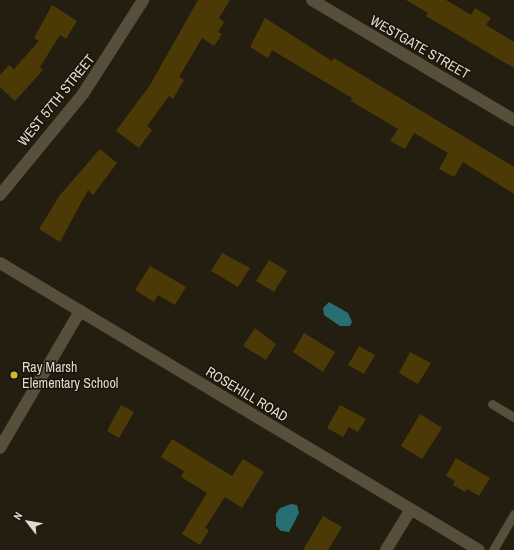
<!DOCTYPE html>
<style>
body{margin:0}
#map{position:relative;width:514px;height:550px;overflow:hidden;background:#241e11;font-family:"Archivo Narrow",sans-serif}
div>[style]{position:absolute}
.water>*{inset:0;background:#296e75}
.building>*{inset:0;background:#4c3a06}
.service>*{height:9px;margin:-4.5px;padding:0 4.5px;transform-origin:4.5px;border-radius:4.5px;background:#584e3c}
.minor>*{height:12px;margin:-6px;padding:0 6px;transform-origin:6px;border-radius:6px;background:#584e3c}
.tertiary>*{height:12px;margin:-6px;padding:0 6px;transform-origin:6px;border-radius:6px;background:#584e3c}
.dots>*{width:11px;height:11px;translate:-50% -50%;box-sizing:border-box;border:2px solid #1a1508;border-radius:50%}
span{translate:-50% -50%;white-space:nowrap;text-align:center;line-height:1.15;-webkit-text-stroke:3px #1a1508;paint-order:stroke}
.street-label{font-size:14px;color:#dfdbd2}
.poi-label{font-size:14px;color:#dfdbd2}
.left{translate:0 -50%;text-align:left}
.north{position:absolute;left:8px;top:502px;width:40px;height:40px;-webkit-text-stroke:3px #1a1508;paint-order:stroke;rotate:301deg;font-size:11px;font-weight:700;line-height:16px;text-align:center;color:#dfdbd2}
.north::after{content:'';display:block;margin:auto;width:14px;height:18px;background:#dfdbd2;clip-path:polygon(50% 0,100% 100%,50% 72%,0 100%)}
</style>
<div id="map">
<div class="water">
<i style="clip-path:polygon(329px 302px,348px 313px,352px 322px,350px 326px,340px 326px,324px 315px,323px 308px)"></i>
<i style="clip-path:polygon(291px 504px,297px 505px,299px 513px,289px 532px,281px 531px,276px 526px,276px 514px,280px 508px)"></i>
</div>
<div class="building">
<i style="clip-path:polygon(198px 0,230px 0,219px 18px,224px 22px,218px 32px,222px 34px,214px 46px,202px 38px,179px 77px,184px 80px,173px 99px,169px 96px,147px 126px,152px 130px,139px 148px,116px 131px,150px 85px)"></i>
<i style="clip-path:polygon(406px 0,446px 0,471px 15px,475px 8px,491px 18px,486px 25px,514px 42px,514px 68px,426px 16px,428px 13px)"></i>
<i style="clip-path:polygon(52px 5px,77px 21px,66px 39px,60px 35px,40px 67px,43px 70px,15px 101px,0 87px,0 75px,9px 65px,14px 69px,39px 41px,34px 38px)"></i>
<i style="clip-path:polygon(265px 18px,332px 61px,334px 58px,514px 167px,514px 194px,463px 162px,454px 177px,439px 169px,448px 153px,414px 133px,405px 149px,390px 141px,398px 129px,351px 101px,352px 98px,272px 50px,268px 58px,250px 47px)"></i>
<i style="clip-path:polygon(100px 149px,117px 163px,93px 195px,88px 190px,60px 242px,39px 229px,60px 195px)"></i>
<i style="clip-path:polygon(222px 253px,250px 268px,238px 287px,211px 271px)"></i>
<i style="clip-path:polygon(269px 260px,287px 271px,274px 292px,256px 281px)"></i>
<i style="clip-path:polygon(150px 266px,186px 287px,175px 305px,158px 295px,154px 302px,135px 290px)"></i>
<i style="clip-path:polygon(255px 328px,276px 344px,266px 360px,243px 346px)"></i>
<i style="clip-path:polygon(304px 333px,335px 352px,323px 372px,293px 352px)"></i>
<i style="clip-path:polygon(359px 346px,375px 355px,364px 374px,348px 365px)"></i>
<i style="clip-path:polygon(410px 352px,431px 363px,418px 384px,399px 373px)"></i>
<i style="clip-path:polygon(121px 405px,134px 412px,119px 438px,107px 431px)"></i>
<i style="clip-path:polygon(340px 405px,366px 419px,358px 432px,349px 427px,343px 437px,327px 428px)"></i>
<i style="clip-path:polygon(420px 414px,442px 428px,422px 459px,401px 446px)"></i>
<i style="clip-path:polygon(172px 439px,232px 476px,243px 459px,264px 472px,242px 508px,225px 497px,205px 528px,209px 530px,200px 545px,182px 534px,207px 493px,181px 477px,184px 471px,161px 457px)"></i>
<i style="clip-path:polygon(456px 458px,490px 478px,479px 496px,467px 489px,465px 492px,453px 485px,455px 481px,446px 476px)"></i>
<i style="clip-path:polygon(323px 516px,342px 527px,328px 550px,303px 550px)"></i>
</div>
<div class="service">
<i style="left:492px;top:404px;width:26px;rotate:31deg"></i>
<i style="left:493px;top:550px;width:42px;rotate:-59.7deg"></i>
</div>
<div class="minor">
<i style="left:312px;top:0;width:235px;rotate:30.7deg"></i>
<i style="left:0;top:195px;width:131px;rotate:-50.6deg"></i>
<i style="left:83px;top:94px;width:112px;rotate:-57.4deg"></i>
<i style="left:0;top:448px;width:159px;rotate:-59.7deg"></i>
<i style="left:386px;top:550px;width:48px;rotate:-58.6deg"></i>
</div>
<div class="tertiary">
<i style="left:0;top:263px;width:558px;rotate:30.93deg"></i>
</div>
<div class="dots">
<i style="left:14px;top:375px;background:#d0b736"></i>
</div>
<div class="street-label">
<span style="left:420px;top:47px;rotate:30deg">WESTGATE STREET</span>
<span style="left:56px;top:100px;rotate:-51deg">WEST 57TH STREET</span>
<span style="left:247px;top:394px;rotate:31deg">ROSEHILL ROAD</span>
</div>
<div class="poi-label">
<span class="left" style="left:22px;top:375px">Ray Marsh<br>Elementary School</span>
</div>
<div class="north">N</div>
</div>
